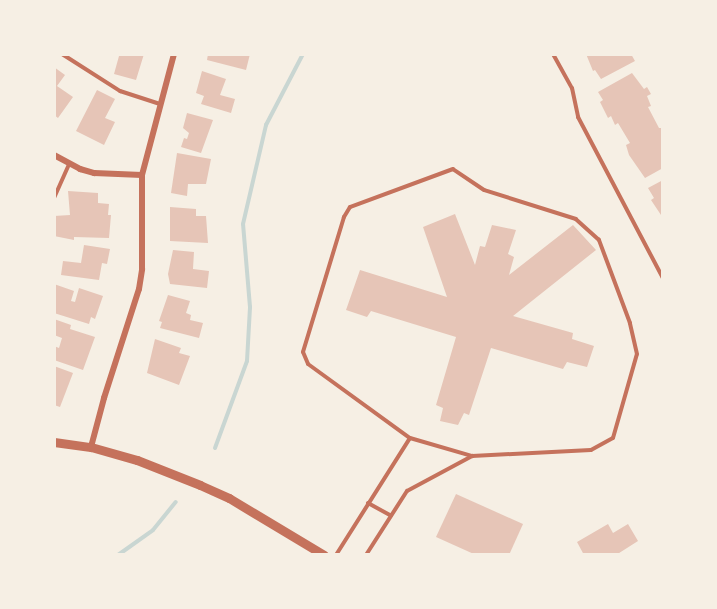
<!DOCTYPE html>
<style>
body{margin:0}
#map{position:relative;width:717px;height:609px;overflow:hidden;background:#f6efe4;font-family:"IBM Plex Sans",sans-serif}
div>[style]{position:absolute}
.stream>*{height:4px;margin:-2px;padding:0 2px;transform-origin:2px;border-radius:2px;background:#c9d6d2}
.building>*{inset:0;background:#e6c5b7}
.service>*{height:4px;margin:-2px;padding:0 2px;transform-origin:2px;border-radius:2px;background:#c5725c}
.minor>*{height:6px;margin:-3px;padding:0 3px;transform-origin:3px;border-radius:3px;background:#c5725c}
.tertiary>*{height:9px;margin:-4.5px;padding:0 4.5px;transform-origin:4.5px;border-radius:4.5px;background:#c5725c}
span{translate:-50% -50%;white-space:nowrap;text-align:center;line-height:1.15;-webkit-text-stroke:4.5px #f6efe4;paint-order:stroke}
.frame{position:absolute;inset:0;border:56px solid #f6efe4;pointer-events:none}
</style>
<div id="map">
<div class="stream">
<i style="left:215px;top:448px;width:93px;rotate:-69.8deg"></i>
<i style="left:247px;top:361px;width:54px;rotate:-86.8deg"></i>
<i style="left:250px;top:307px;width:83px;rotate:-94.8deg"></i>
<i style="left:243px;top:224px;width:102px;rotate:-76.9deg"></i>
<i style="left:266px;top:125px;width:80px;rotate:-62.5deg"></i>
<i style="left:118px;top:555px;width:43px;rotate:-35.5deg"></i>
<i style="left:153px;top:530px;width:36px;rotate:-51deg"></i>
</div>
<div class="building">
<i style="clip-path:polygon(113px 54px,144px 54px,136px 80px,114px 74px,119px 56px)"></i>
<i style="clip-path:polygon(208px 54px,250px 54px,246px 70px,207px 60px)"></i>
<i style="clip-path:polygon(586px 54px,631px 54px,635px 61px,601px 79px,595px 70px,593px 71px)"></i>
<i style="clip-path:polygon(54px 67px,65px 75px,57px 86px,73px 97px,58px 118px,54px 115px)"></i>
<i style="clip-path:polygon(202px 71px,226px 79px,220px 95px,235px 99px,231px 113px,201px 104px,204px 96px,196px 93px)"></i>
<i style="clip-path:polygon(632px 73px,644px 89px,647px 87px,651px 94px,647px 96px,651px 106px,648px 107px,659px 128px,663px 128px,663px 168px,645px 178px,629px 155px,626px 145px,630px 143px,618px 123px,615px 125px,611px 116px,608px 118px,600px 102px,603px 100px,598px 92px)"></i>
<i style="clip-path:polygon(97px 90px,115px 99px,105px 118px,115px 122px,104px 145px,76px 131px)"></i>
<i style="clip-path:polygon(187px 113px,213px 120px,201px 153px,181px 147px,184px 138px,187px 139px,189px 133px,183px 128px)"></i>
<i style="clip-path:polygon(177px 153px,211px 159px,206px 184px,188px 184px,187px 196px,171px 193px)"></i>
<i style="clip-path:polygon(663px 180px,663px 218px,651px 200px,654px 198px,648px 188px)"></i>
<i style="clip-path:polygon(68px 191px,98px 193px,98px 203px,109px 204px,108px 215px,111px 215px,109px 238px,74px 237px,74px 240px,54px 236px,54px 216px,70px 215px)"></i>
<i style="clip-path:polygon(170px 207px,196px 209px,196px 216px,206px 216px,208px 243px,170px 241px)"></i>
<i style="clip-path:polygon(455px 214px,475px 265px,480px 246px,485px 247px,492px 225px,516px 230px,508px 254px,514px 257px,509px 275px,573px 225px,596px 250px,513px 316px,573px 333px,572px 339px,594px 346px,587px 367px,567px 362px,563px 369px,491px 348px,469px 415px,464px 413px,458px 425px,440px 421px,443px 408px,436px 405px,456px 337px,371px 311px,367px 317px,346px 310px,360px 270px,447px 297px,423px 227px)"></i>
<i style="clip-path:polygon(84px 245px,110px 249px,107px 264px,102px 263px,99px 280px,61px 275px,63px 261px,81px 263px)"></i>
<i style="clip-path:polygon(173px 250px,194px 252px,193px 269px,209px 271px,207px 288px,170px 284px,168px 274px)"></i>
<i style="clip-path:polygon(54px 284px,74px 291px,71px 301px,75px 302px,79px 288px,103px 296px,95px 319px,91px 317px,89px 324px,54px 313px)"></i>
<i style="clip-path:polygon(168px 295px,190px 301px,186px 313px,191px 315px,190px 320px,203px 323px,199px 338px,160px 328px,162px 322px,159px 321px)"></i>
<i style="clip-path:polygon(54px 319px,71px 325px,70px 329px,95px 337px,83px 370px,54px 360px,54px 346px,59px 348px,62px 338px,54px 335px)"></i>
<i style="clip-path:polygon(155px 339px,181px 348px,179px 353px,190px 356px,179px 385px,147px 373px)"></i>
<i style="clip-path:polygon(54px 366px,73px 373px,60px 407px,54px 405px)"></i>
<i style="clip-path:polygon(456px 494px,523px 524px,509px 555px,476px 555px,436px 537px)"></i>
<i style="clip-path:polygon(608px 524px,613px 533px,628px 524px,638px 541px,616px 555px,584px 555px,577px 542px)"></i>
</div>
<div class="service">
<i style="left:62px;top:54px;width:69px;rotate:32.5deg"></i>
<i style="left:120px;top:91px;width:42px;rotate:18deg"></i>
<i style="left:553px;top:54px;width:39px;rotate:61deg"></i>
<i style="left:572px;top:88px;width:30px;rotate:78deg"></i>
<i style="left:578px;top:117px;width:182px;rotate:62.2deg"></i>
<i style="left:54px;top:198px;width:37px;rotate:-66deg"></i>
<i style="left:368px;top:503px;width:26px;rotate:29deg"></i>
<i style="left:336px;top:555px;width:138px;rotate:-57.7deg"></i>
<i style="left:366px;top:555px;width:76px;rotate:-57.4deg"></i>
<i style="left:407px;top:491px;width:74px;rotate:-28.3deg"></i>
<i style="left:472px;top:456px;width:119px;rotate:-2.9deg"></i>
<i style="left:591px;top:450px;width:25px;rotate:-29deg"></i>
<i style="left:613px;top:438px;width:87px;rotate:-74.1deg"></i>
<i style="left:637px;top:354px;width:32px;rotate:-103deg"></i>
<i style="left:630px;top:323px;width:89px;rotate:-110.5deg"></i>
<i style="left:599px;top:240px;width:31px;rotate:-138deg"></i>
<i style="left:576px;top:219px;width:96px;rotate:-162.5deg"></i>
<i style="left:484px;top:190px;width:37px;rotate:-146deg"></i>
<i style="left:453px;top:169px;width:110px;rotate:159.7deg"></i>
<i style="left:350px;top:207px;width:12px;rotate:121deg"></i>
<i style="left:344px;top:217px;width:141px;rotate:106.9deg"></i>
<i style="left:303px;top:352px;width:13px;rotate:67deg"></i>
<i style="left:308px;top:364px;width:126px;rotate:36deg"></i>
<i style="left:410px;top:438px;width:65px;rotate:16.2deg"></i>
</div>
<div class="minor">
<i style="left:54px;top:155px;width:30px;rotate:28deg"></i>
<i style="left:80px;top:169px;width:15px;rotate:16deg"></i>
<i style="left:94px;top:173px;width:48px;rotate:2.4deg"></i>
<i style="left:91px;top:447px;width:51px;rotate:-75.1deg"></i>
<i style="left:104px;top:398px;width:114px;rotate:-72.2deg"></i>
<i style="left:139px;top:289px;width:20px;rotate:-81deg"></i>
<i style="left:142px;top:269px;width:94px;rotate:-90deg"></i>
<i style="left:142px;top:175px;width:125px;rotate:-75.2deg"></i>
</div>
<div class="tertiary">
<i style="left:54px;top:442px;width:37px;rotate:8deg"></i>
<i style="left:91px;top:447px;width:48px;rotate:15.8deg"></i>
<i style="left:137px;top:460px;width:68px;rotate:21.6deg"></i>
<i style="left:200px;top:485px;width:32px;rotate:24deg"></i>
<i style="left:229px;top:498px;width:111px;rotate:31deg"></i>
</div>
<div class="frame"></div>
</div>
